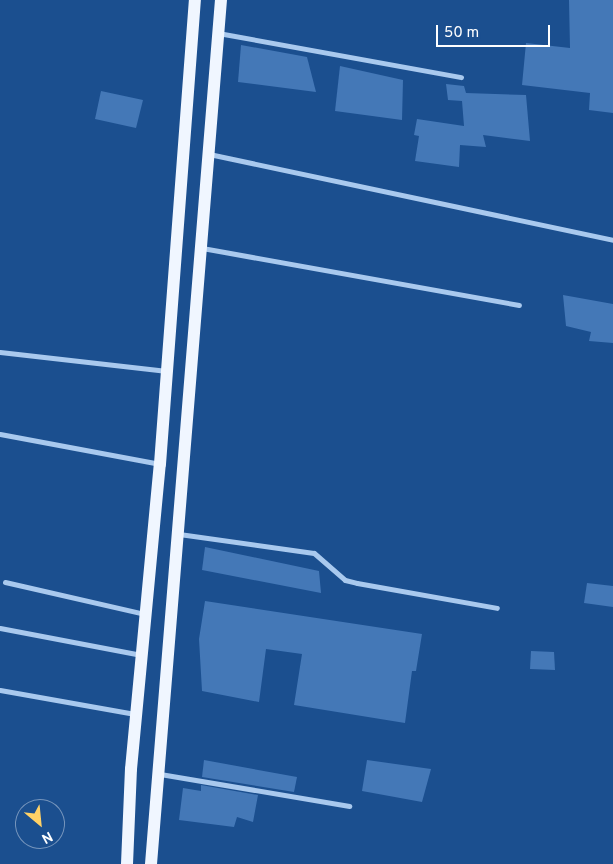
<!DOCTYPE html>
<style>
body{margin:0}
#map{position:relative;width:613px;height:864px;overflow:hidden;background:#1b4f8f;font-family:Overpass,sans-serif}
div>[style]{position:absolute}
.building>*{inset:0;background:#4478b7}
.street>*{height:5px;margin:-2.5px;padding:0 2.5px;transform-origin:2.5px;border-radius:2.5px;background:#a9c9ee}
.primary>*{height:12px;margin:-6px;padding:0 6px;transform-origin:6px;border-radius:6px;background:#f0f6ff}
span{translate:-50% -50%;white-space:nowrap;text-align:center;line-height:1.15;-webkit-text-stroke:5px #1b4f8f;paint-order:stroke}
.north{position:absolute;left:15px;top:799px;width:50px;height:50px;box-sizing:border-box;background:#1b4f8f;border:1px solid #7695bc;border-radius:50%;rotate:152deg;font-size:14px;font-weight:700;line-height:20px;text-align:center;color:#fff}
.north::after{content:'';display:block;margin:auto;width:18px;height:22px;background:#ffd166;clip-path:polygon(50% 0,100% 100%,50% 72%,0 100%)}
.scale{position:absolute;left:436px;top:25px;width:114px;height:22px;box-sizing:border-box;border:2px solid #fff;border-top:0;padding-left:6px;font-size:15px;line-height:18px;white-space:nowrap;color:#fff;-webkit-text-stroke:4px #1b4f8f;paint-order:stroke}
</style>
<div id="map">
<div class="building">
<i style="clip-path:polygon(569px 0,613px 0,613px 113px,589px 110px,590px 93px,522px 85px,526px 43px,570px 48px)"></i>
<i style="clip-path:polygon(241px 45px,307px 57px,316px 92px,238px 82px)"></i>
<i style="clip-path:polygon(340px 66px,403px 80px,402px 120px,335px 111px)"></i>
<i style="clip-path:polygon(446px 84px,464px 86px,466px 93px,526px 95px,530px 141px,483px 135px,486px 147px,460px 145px,459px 167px,415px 161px,419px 136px,414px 135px,417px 119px,464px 126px,462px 101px,448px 100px)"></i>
<i style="clip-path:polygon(101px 91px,143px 100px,136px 128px,95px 119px)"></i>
<i style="clip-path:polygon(563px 295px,613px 304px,613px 343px,589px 341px,591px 332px,566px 326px)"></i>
<i style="clip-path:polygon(205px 547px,319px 571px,321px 593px,202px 570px)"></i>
<i style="clip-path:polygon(587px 583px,613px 586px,613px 607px,584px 603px)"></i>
<i style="clip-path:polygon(205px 601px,422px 634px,416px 671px,412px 671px,405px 723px,294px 705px,302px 654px,266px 649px,259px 702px,202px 691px,199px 639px)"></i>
<i style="clip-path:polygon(531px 651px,554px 652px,555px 670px,530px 669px)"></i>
<i style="clip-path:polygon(204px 760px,297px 777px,294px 792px,202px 777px)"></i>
<i style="clip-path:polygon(367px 760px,431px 769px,422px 802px,362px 791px)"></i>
<i style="clip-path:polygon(201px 785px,258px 795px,253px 822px,237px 817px,234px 827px,179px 820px,183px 788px,201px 791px)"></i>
</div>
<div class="street">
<i style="left:218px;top:33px;width:247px;rotate:10.3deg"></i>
<i style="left:209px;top:154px;width:413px;rotate:12deg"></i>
<i style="left:202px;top:248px;width:322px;rotate:10.2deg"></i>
<i style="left:0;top:352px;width:168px;rotate:6.5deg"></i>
<i style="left:0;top:434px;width:163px;rotate:10.6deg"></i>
<i style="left:179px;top:534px;width:136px;rotate:8deg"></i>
<i style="left:314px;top:553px;width:41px;rotate:41.1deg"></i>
<i style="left:345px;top:580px;width:12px;rotate:14deg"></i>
<i style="left:357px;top:583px;width:142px;rotate:10.1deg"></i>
<i style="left:5px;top:582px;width:144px;rotate:12.9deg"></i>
<i style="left:0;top:628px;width:144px;rotate:10.8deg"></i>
<i style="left:0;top:690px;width:137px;rotate:10.1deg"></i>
<i style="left:160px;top:774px;width:192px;rotate:9.6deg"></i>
</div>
<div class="primary">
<i style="left:127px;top:864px;width:95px;rotate:-87.6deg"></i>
<i style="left:131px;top:769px;width:306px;rotate:-84.6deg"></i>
<i style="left:160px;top:464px;width:465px;rotate:-85.7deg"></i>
<i style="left:151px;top:864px;width:867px;rotate:-85.37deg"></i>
</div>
<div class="north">N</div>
<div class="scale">50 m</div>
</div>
